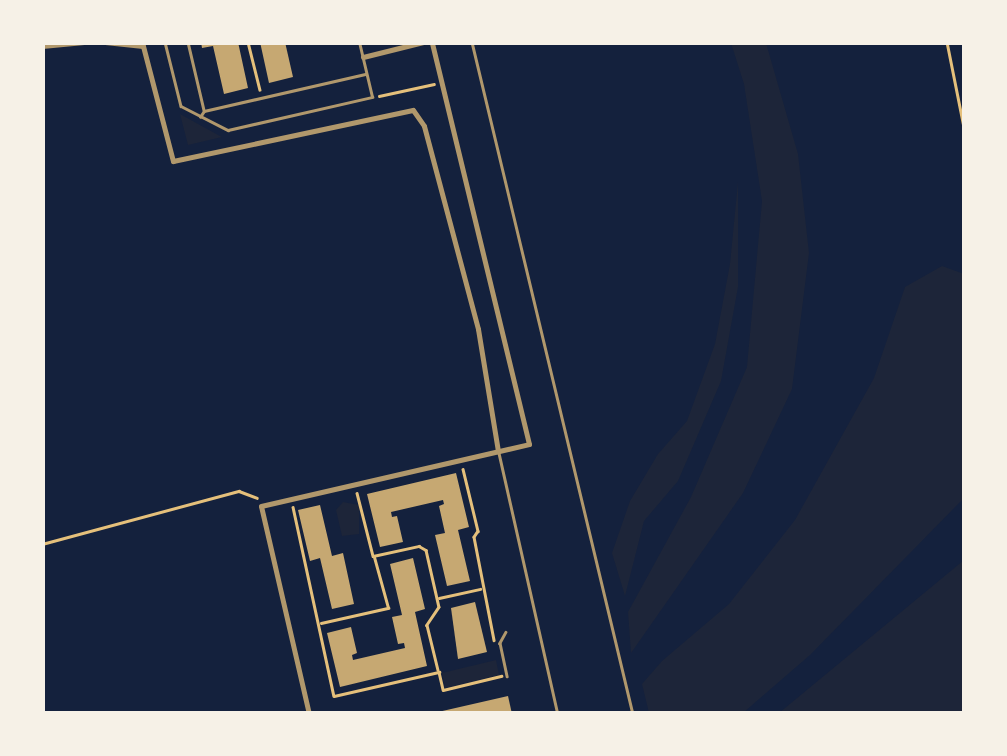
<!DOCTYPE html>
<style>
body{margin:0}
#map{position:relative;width:1007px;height:756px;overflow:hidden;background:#14213d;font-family:"Roboto Condensed",sans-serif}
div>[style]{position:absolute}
.green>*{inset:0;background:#1d2539}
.building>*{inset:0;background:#c6a872}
.path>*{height:2.5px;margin:-1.25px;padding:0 1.25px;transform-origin:1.25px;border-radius:1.25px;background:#e5c07b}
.service>*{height:2.5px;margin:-1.25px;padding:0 1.25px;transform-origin:1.25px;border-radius:1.25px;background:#b1986c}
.minor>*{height:5px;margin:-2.5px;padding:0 2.5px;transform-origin:2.5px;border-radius:2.5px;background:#b1986c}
span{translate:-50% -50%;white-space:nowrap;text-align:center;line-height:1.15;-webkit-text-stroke:8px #f6f1e7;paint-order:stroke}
.frame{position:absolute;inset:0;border:45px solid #f6f1e7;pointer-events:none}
</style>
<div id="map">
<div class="green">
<i style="clip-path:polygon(731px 43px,766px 43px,798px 154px,809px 253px,792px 389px,743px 493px,631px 653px,628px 612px,691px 497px,747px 367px,762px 201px,744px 84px)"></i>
<i style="clip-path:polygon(180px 114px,218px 135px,222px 137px,188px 145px)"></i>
<i style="clip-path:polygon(738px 182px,738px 287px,721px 381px,678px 481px,644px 521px,625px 596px,612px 553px,630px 501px,658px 454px,687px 421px,715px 344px,730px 264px)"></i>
<i style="clip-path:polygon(942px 266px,964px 274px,964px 498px,810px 655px,743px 713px,649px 713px,642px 684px,662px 661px,729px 604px,795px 520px,874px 378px,905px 287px)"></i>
<i style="clip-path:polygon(343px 502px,359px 505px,359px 534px,342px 536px,336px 510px)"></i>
<i style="clip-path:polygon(964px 560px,964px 713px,779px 713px)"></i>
<i style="clip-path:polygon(496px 660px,499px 675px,445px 688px,442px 673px)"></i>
</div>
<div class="building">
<i style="clip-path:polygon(201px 42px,238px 42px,248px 88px,224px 94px,213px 46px,202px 48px)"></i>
<i style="clip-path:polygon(260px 42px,285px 42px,293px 77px,269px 83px)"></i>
<i style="clip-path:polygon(456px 473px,469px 527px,458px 530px,470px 581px,447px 586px,435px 535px,445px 533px,439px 506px,444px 504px,443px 500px,391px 512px,392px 517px,397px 516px,403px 542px,380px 547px,367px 494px)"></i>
<i style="clip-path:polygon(320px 505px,332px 556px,343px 553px,354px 604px,332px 609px,320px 558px,310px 561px,298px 510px)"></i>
<i style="clip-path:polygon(413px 558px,425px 609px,415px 612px,427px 666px,340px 687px,327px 633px,351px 627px,357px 653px,352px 655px,353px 660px,405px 648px,404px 643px,398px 644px,392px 617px,402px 615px,390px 564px)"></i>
<i style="clip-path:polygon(475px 602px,487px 652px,458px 659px,451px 608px)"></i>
<i style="clip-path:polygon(508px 696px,512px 714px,438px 714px,438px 712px)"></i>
</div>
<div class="path">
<i style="left:248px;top:42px;width:49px;rotate:76deg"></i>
<i style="left:947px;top:42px;width:87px;rotate:78.7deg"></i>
<i style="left:379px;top:96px;width:56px;rotate:-12.3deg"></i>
<i style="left:463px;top:469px;width:64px;rotate:76.4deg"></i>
<i style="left:478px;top:531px;width:7px;rotate:124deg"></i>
<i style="left:474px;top:537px;width:105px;rotate:79deg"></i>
<i style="left:357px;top:493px;width:65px;rotate:75.7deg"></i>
<i style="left:373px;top:556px;width:47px;rotate:-12.3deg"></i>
<i style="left:419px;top:546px;width:8px;rotate:30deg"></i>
<i style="left:426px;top:550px;width:58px;rotate:77.2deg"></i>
<i style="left:439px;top:607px;width:22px;rotate:124deg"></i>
<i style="left:427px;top:625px;width:46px;rotate:76.3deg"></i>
<i style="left:293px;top:507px;width:193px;rotate:77.8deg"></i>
<i style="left:334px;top:696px;width:108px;rotate:-12.9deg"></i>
<i style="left:439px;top:672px;width:18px;rotate:77deg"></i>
<i style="left:443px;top:690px;width:60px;rotate:-13.6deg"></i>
<i style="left:42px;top:544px;width:204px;rotate:-15.1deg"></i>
<i style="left:239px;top:491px;width:19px;rotate:21deg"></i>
<i style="left:439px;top:598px;width:42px;rotate:-12.4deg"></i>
<i style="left:321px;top:623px;width:69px;rotate:-12.6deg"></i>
<i style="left:388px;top:608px;width:53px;rotate:-105.4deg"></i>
</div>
<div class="service">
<i style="left:165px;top:42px;width:66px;rotate:76deg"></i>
<i style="left:181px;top:106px;width:53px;rotate:27.1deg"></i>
<i style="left:228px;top:130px;width:148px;rotate:-12.9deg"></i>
<i style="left:372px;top:97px;width:57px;rotate:-103.3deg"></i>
<i style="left:188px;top:42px;width:70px;rotate:76.8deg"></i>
<i style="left:472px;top:42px;width:691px;rotate:76.53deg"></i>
<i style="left:200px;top:117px;width:7px;rotate:-56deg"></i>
<i style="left:204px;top:111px;width:165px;rotate:-12.9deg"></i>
<i style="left:499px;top:453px;width:268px;rotate:77.3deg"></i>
<i style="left:506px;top:632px;width:13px;rotate:119deg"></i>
<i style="left:500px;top:643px;width:34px;rotate:78deg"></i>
</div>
<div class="minor">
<i style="left:105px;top:42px;width:38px;rotate:6deg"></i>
<i style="left:143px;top:46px;width:119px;rotate:75.4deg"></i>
<i style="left:173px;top:161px;width:245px;rotate:-12deg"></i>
<i style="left:413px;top:110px;width:19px;rotate:55deg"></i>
<i style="left:424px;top:126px;width:210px;rotate:75.1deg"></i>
<i style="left:478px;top:329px;width:124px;rotate:80.7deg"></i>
<i style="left:42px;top:46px;width:42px;rotate:-5.4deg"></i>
<i style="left:363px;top:57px;width:62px;rotate:-14deg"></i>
<i style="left:309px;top:714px;width:213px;rotate:-103deg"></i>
<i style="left:261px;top:506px;width:275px;rotate:-13deg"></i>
<i style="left:529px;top:444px;width:414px;rotate:-103.6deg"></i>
</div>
<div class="frame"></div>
</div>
